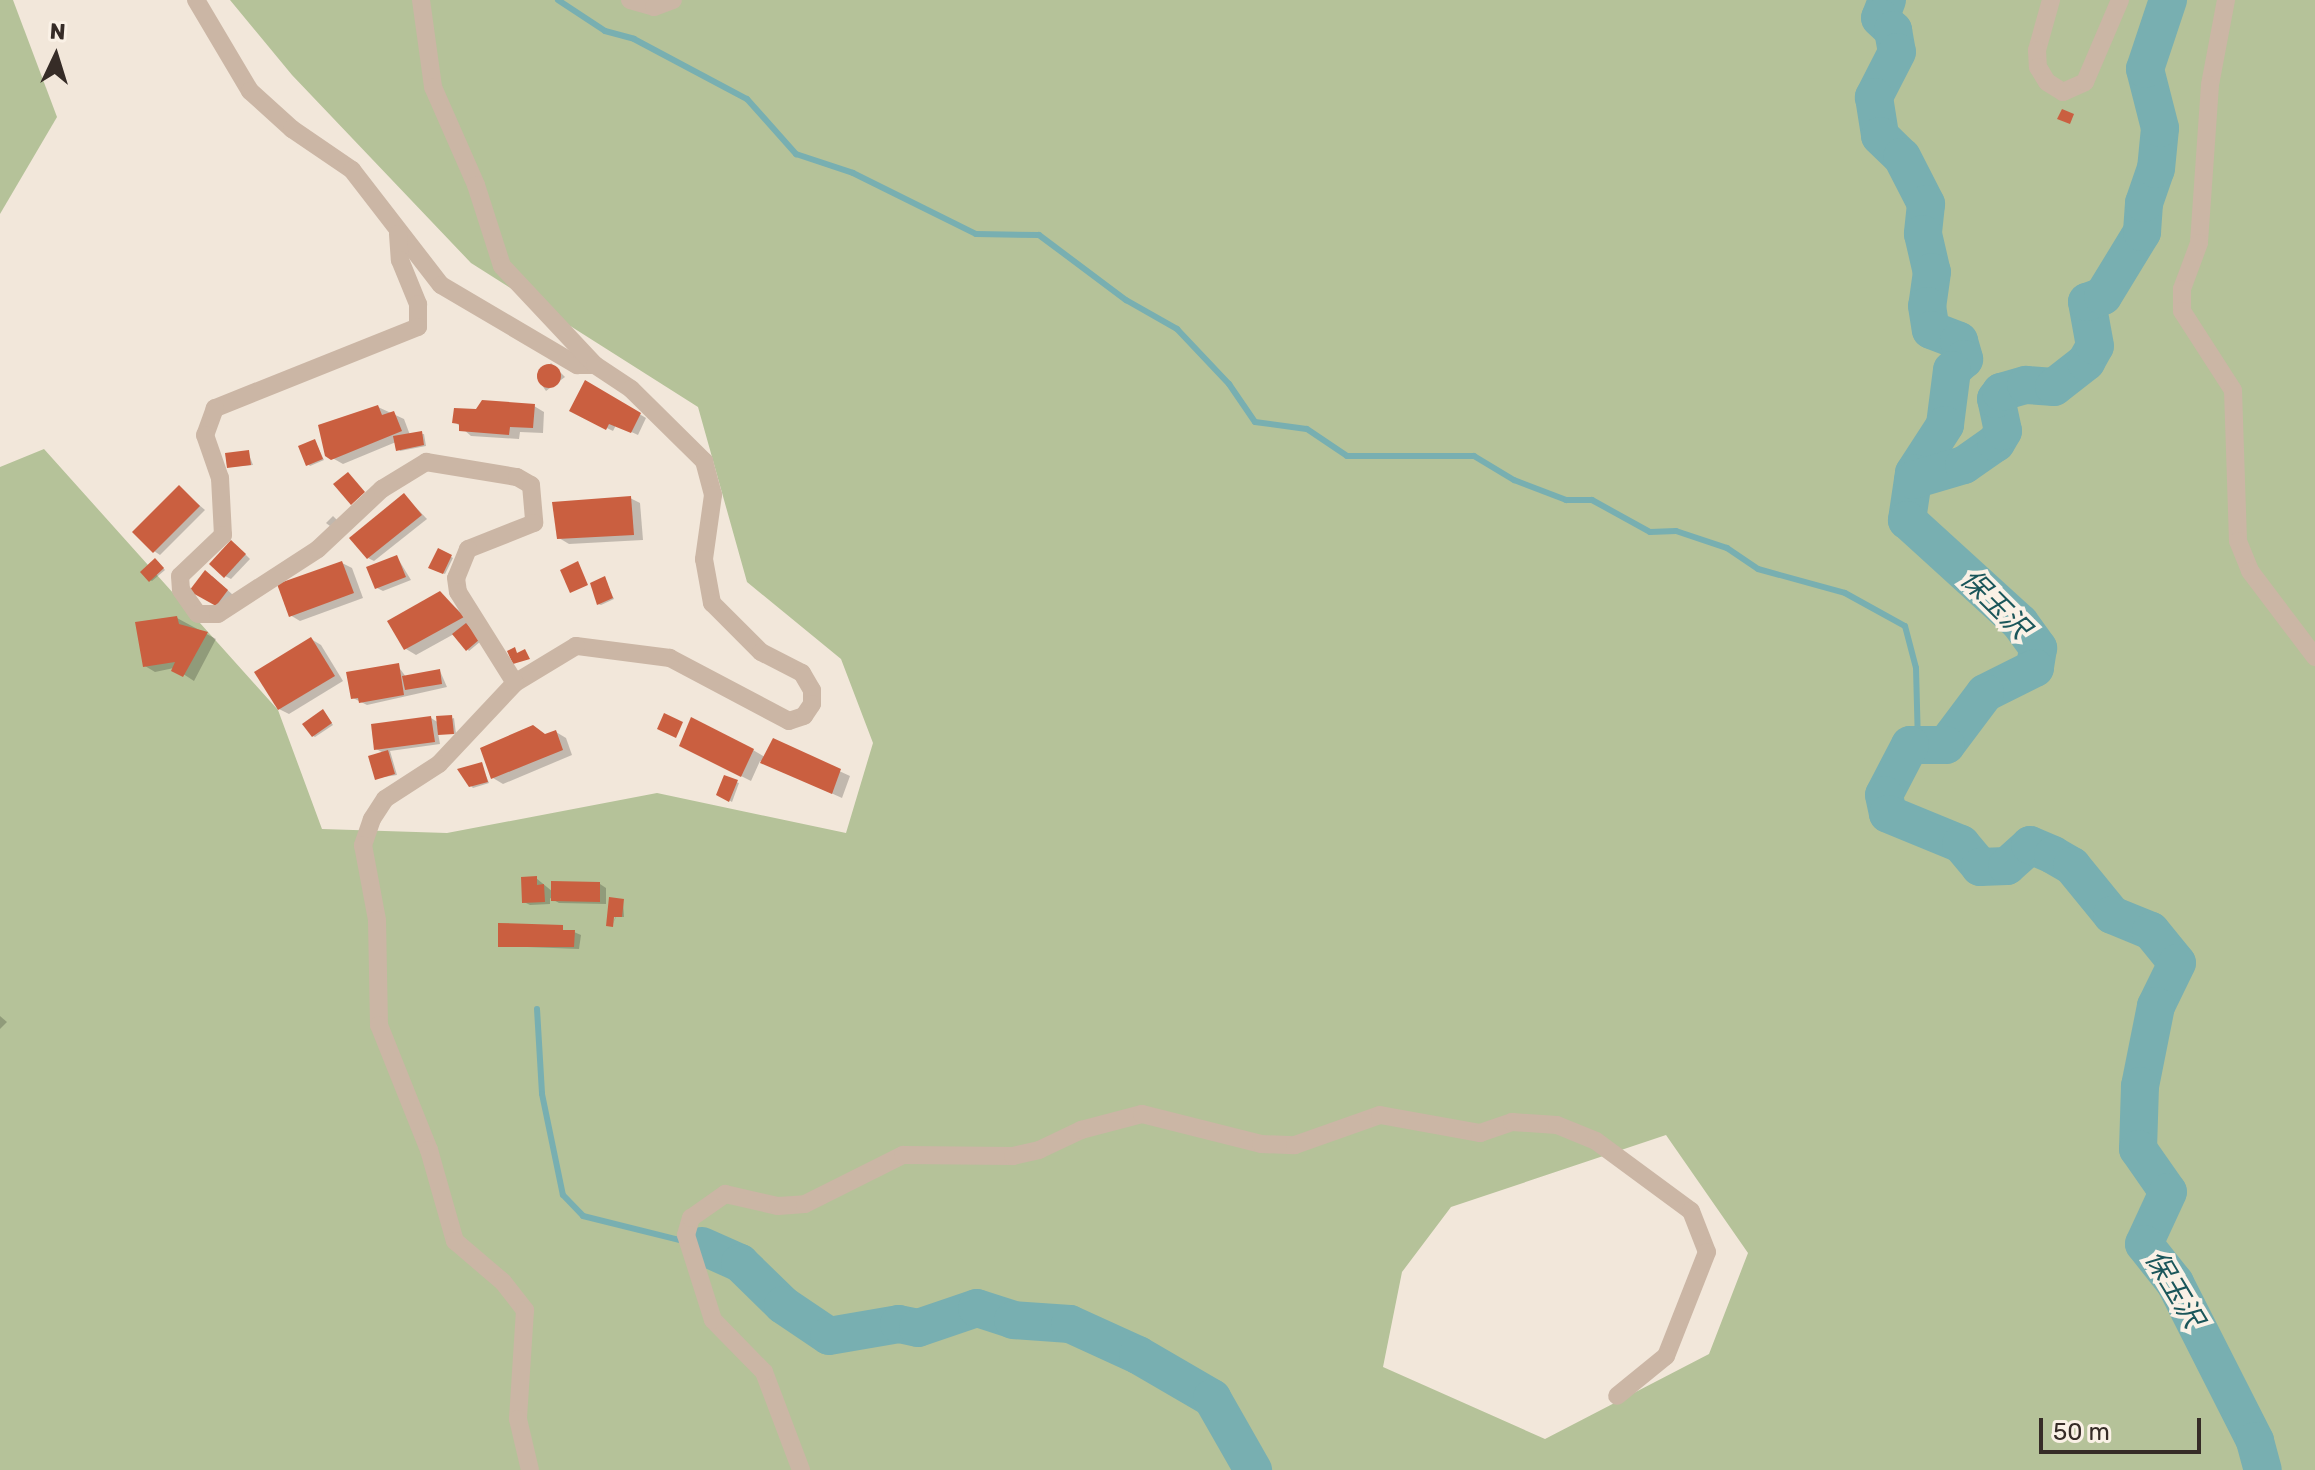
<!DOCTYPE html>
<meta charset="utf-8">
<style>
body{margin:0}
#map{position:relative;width:2315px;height:1470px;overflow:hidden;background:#f2e7da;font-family:Rubik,"Noto Sans JP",sans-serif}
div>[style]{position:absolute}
.green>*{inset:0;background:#b5c299}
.shadow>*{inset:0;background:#0003}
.stream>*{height:6px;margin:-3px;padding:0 3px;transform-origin:3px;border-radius:3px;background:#78afb1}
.river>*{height:38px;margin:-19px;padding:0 19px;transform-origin:19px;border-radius:19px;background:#78afb1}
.building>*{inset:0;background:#ca5f40}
.round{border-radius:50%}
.street>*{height:18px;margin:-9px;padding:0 9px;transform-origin:9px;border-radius:9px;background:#cbb6a5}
span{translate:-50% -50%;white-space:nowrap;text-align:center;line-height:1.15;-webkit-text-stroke:8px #faf1e6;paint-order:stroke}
.water-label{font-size:28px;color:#1b565a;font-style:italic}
.north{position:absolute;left:16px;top:16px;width:80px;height:80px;-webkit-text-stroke:6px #faf1e6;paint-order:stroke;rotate:4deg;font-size:22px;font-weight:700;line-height:32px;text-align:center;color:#362c27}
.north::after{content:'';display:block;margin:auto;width:28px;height:36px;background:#362c27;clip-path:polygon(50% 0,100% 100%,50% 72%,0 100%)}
.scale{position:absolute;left:2039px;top:1418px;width:162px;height:36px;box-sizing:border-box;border:4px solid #362c27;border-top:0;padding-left:10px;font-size:24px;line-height:28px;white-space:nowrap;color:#362c27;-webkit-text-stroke:6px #faf1e6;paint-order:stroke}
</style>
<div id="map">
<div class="green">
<i style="clip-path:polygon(0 0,13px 0,57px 117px,0 214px)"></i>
<i style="clip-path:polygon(evenodd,230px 0,2315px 0,2315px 1470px,0 1470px,0 467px,44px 449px,278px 710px,322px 829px,447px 833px,657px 793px,846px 833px,873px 743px,841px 659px,747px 582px,698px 407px,471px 263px,292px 75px,230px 0,1666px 1135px,1748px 1253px,1709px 1354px,1545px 1439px,1383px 1367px,1402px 1272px,1451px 1207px,1666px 1135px)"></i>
</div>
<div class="shadow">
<i style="clip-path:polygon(551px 363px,565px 377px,546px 391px,537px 378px)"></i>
<i style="clip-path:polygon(586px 382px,646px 418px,638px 435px,616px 425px,613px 431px,578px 414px)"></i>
<i style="clip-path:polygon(534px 406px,544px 412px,543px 433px,520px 432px,519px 439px,471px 436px,455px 422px,455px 410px)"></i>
<i style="clip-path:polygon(378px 407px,404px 419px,410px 435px,424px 434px,426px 446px,400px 451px,396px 442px,343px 464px,327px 455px)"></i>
<i style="clip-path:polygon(315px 441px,324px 460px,310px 466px,308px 464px)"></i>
<i style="clip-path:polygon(248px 452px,253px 465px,229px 467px)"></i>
<i style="clip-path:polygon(179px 488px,205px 510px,160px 555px,154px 551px)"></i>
<i style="clip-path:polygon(405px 496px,427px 519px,374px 561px,368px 558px)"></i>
<i style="clip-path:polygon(630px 498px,640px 503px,643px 540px,569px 544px,559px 538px)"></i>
<i style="clip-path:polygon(333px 516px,337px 520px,330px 526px,326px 523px)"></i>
<i style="clip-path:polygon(237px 546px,250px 559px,231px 579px,225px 576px)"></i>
<i style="clip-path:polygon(439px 550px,453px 558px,445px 574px,430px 568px)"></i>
<i style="clip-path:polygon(397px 557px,411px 580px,383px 591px,377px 588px)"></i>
<i style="clip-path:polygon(158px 562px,165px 570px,152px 581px,150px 580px)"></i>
<i style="clip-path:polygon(342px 563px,352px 568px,363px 598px,300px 621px,290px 615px)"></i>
<i style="clip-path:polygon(212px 576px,233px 595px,223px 608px,192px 590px)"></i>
<i style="clip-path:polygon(605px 579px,614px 599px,601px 605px,598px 604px)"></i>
<i style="clip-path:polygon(440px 594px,473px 623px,468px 626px,481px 641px,469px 651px,454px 634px,416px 655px,406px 649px)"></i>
<i style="clip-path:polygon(177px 618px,216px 639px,194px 681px,174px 668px,155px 672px,145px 666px)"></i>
<i style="clip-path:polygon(311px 639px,321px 645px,343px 681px,289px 714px,279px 709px)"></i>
<i style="clip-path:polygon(398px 666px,406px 677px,440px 671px,447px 687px,367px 705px,353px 698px)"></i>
<i style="clip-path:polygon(325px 713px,333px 725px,315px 737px,313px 736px)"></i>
<i style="clip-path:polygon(431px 718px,439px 723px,454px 718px,456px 734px,438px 733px,440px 744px,390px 751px,397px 775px,377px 778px,384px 753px,376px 749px)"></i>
<i style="clip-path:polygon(556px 732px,566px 738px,572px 755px,503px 784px,493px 778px)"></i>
<i style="clip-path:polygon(774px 741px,850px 776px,842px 798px,760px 761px,751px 781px,691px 751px,753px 750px,765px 757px)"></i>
<i style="clip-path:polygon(481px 764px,489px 783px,473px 788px,471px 786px)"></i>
<i style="clip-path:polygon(725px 778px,739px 783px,732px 802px,719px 794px)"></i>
<i style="clip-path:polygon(536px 878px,553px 892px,600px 884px,606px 888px,606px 904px,559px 903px,550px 898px,550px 904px,530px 905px,524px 902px)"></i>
<i style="clip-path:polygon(623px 901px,624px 917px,616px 917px,611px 927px)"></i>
<i style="clip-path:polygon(574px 932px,581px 935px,579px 949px,500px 946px)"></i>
<i style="clip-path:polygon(0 1016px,7px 1022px,0 1029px)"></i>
</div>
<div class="stream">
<i style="left:558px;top:0;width:56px;rotate:33.4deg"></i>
<i style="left:605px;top:31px;width:30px;rotate:15deg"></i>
<i style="left:634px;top:39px;width:128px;rotate:28deg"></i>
<i style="left:747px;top:99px;width:74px;rotate:48.3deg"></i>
<i style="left:796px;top:154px;width:60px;rotate:18.4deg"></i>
<i style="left:853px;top:173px;width:137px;rotate:26.4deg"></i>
<i style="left:976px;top:234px;width:63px;rotate:0.9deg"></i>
<i style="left:1039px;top:235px;width:109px;rotate:36.8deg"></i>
<i style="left:1126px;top:300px;width:59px;rotate:29.6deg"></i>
<i style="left:1177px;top:329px;width:76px;rotate:46.6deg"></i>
<i style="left:1229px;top:384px;width:46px;rotate:55.6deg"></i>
<i style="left:1255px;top:422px;width:52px;rotate:7.7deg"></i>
<i style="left:1307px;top:429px;width:48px;rotate:34deg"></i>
<i style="left:1347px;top:456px;width:127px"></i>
<i style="left:1474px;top:456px;width:47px;rotate:31deg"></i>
<i style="left:1514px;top:480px;width:56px;rotate:21deg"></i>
<i style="left:1566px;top:500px;width:26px"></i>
<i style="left:1592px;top:500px;width:66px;rotate:28.9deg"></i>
<i style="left:1650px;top:532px;width:26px;rotate:-2deg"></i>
<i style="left:1676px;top:531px;width:54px;rotate:18.4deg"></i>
<i style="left:1727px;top:548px;width:37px;rotate:34deg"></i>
<i style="left:1758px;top:569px;width:90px;rotate:15.4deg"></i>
<i style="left:1845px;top:593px;width:68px;rotate:28.8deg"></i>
<i style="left:1905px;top:626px;width:43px;rotate:75.3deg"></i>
<i style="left:1916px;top:668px;width:77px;rotate:88.5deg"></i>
<i style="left:537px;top:1009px;width:85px;rotate:86.6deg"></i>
<i style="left:542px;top:1094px;width:103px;rotate:78.3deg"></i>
<i style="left:563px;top:1195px;width:29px;rotate:46deg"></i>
<i style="left:583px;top:1216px;width:103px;rotate:14deg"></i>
</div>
<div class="river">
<i style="left:1887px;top:0;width:19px;rotate:111deg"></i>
<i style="left:1880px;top:18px;width:18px;rotate:43deg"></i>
<i style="left:1893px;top:30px;width:22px;rotate:80deg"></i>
<i style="left:1897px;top:52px;width:51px;rotate:117.1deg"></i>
<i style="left:1874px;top:97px;width:39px;rotate:81deg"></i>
<i style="left:1880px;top:136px;width:30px;rotate:44deg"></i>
<i style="left:1902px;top:157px;width:53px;rotate:62.9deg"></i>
<i style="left:1926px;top:204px;width:30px;rotate:96deg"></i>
<i style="left:1923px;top:234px;width:39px;rotate:77deg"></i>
<i style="left:1932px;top:272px;width:34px;rotate:98deg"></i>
<i style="left:1927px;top:306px;width:24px;rotate:81deg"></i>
<i style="left:1931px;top:330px;width:30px;rotate:21deg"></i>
<i style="left:1959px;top:341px;width:19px;rotate:74deg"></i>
<i style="left:1964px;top:359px;width:16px;rotate:137deg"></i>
<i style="left:1952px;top:370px;width:55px;rotate:97.3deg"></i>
<i style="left:1945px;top:425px;width:57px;rotate:122.9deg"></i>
<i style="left:1914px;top:473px;width:48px;rotate:98.5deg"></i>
<i style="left:1907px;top:520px;width:153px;rotate:42.3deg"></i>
<i style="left:2020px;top:623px;width:31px;rotate:54deg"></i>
<i style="left:2038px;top:648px;width:20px;rotate:99deg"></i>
<i style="left:2035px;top:668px;width:56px;rotate:153.4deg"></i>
<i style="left:1985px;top:693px;width:65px;rotate:126.9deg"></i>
<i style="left:1946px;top:745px;width:36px;rotate:180deg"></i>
<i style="left:1910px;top:745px;width:56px;rotate:117.5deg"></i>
<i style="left:1884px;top:795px;width:19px;rotate:78deg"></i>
<i style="left:1888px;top:814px;width:79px;rotate:22.3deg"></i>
<i style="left:1961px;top:844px;width:30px;rotate:50deg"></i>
<i style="left:1980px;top:867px;width:27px;rotate:-2deg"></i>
<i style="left:2007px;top:866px;width:31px;rotate:-42deg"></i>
<i style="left:2030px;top:845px;width:25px;rotate:23deg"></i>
<i style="left:2053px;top:855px;width:22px;rotate:30deg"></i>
<i style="left:2072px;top:866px;width:63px;rotate:50.8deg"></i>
<i style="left:2112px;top:915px;width:42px;rotate:22.3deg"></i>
<i style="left:2151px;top:931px;width:41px;rotate:50.9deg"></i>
<i style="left:2177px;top:963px;width:48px;rotate:116deg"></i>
<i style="left:2156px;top:1006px;width:82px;rotate:101.3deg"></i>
<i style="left:2140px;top:1086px;width:63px;rotate:91.8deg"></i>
<i style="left:2138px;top:1149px;width:52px;rotate:55.1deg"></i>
<i style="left:2168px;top:1192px;width:57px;rotate:114.8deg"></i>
<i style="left:2144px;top:1244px;width:50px;rotate:51.5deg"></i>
<i style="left:2175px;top:1283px;width:177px;rotate:63.1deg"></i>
<i style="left:2255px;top:1441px;width:30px;rotate:75deg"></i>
<i style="left:1913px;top:480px;width:53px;rotate:-16.4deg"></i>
<i style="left:1964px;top:465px;width:39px;rotate:-35deg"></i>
<i style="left:1996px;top:443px;width:14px;rotate:-60deg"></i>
<i style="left:2003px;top:431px;width:33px;rotate:-102deg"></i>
<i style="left:1996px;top:399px;width:9px;rotate:-54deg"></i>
<i style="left:2001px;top:392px;width:26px;rotate:-16deg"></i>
<i style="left:2026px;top:385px;width:28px;rotate:4deg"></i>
<i style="left:2054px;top:387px;width:41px;rotate:-38deg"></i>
<i style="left:2086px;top:362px;width:18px;rotate:-61deg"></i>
<i style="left:2095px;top:346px;width:45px;rotate:-100.3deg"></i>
<i style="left:2087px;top:302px;width:17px;rotate:-21deg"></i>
<i style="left:2103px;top:296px;width:75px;rotate:-58.6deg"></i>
<i style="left:2142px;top:232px;width:29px;rotate:-86deg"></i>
<i style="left:2144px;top:203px;width:36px;rotate:-71deg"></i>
<i style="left:2156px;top:169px;width:41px;rotate:-84.4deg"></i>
<i style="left:2160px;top:128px;width:61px;rotate:-104.3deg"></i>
<i style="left:2145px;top:69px;width:73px;rotate:-71.6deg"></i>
<i style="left:702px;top:1246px;width:42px;rotate:24.1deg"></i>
<i style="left:740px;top:1263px;width:60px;rotate:44.3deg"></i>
<i style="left:783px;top:1305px;width:55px;rotate:34deg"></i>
<i style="left:829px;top:1336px;width:71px;rotate:-9.7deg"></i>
<i style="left:899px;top:1324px;width:19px;rotate:12deg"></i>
<i style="left:918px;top:1328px;width:62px;rotate:-18.7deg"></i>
<i style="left:977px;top:1308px;width:38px;rotate:18deg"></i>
<i style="left:1013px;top:1320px;width:57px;rotate:4deg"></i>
<i style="left:1070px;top:1324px;width:75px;rotate:24.5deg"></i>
<i style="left:1138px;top:1355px;width:86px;rotate:30.2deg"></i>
<i style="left:1212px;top:1398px;width:83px;rotate:60.3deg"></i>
</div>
<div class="building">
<i style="clip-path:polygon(2062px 109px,2074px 114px,2070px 124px,2057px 119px)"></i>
<i class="round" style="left:537px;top:364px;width:24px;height:24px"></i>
<i style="clip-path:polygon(585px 380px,641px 413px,631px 433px,609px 424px,606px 430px,569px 411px)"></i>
<i style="clip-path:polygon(482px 400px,535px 404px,533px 428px,510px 427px,509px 435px,459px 431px,459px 424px,452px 423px,454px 408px,476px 409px)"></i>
<i style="clip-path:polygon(378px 405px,382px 415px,394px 411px,402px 431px,331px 460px,325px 456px,318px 425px)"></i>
<i style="clip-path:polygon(422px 431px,424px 445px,396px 451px,393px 436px)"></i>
<i style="clip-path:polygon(315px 439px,323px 459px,306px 466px,298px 446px)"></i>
<i style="clip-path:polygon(249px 450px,251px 465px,227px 468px,225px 453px)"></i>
<i style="clip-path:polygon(348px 472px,365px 492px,351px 505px,333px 484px)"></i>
<i style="clip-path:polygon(179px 485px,200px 506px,153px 553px,132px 532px)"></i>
<i style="clip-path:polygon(404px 493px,422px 515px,367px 559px,349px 538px)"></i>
<i style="clip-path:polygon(631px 496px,634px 535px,557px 539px,552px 502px)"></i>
<i style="clip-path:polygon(231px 540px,246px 554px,224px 578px,209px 564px)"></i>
<i style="clip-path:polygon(438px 548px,452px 555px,443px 574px,428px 568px)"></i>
<i style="clip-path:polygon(397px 555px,406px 577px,375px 589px,366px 567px)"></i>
<i style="clip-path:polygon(155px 558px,164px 568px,149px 582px,140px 572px)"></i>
<i style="clip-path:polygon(342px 561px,354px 593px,289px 617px,277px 584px)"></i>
<i style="clip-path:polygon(578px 561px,588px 585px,570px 593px,560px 570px)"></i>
<i style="clip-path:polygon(205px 570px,228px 590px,216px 606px,189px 591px)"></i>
<i style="clip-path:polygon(605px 576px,613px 598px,597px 605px,590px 583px)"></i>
<i style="clip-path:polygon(440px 591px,464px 617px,404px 650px,387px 621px)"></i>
<i style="clip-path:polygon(177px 616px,179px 624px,208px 632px,183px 677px,171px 671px,175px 662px,143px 667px,135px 622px)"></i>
<i style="clip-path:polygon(466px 623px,480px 639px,466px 651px,452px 634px)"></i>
<i style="clip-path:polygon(311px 637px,335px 676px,278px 710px,254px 672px)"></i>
<i style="clip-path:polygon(515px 647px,517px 653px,525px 649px,530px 659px,513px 664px,507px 651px)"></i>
<i style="clip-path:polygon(399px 663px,404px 695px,359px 703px,358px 698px,351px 699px,346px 672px)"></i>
<i style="clip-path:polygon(440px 669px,442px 684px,405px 690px,402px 676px)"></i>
<i style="clip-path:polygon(323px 709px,332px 723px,312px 737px,302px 724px)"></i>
<i style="clip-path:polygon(664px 713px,683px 722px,676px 738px,657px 729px)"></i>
<i style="clip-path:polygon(452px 715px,454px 734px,438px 735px,436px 716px)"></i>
<i style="clip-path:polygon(431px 716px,435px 742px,374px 750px,371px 724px)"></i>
<i style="clip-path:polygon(691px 717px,754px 749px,741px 777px,679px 746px)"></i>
<i style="clip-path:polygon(533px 725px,545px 734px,556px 730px,563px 750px,491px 779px,480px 748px)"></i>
<i style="clip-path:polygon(773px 738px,841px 769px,832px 794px,760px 763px)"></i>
<i style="clip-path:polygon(388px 750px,395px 774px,375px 780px,368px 756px)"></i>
<i style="clip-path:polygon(482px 762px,488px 782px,469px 787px,457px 769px)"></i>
<i style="clip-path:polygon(724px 775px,738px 780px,729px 802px,716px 795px)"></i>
<i style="clip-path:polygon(537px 876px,537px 885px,544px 884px,545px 902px,522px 903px,521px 877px)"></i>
<i style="clip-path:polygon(551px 881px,600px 882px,600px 902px,551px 901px)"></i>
<i style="clip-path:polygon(609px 897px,624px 899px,622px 917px,614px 917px,613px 927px,606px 926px)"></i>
<i style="clip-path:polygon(498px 923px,563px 925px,563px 930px,575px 930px,574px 947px,498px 947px)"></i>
</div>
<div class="street">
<i style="left:196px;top:0;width:106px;rotate:59.3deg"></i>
<i style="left:250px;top:91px;width:57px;rotate:42.1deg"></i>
<i style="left:292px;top:129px;width:73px;rotate:34.3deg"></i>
<i style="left:352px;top:170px;width:145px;rotate:52.3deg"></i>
<i style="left:441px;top:285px;width:158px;rotate:30.5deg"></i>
<i style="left:577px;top:365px;width:18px"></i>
<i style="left:421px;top:0;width:88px;rotate:82.1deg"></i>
<i style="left:433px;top:87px;width:107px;rotate:66.3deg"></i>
<i style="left:476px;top:185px;width:85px;rotate:72.2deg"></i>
<i style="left:502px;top:266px;width:136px;rotate:46.8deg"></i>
<i style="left:595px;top:365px;width:43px;rotate:33.7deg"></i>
<i style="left:631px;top:389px;width:103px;rotate:44.6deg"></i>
<i style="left:704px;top:461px;width:35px;rotate:75deg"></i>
<i style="left:713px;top:495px;width:65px;rotate:98deg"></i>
<i style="left:704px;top:559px;width:45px;rotate:79.7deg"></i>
<i style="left:712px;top:603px;width:69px;rotate:45deg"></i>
<i style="left:761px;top:652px;width:46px;rotate:27.1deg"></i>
<i style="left:802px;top:673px;width:20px;rotate:60deg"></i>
<i style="left:812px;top:690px;width:14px;rotate:90deg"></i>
<i style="left:812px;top:704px;width:14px;rotate:124deg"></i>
<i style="left:804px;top:716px;width:16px;rotate:162deg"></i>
<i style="left:789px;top:721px;width:135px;rotate:-152.1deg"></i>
<i style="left:670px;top:658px;width:95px;rotate:-172.7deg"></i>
<i style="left:576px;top:646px;width:71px;rotate:148.8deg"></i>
<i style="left:515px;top:683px;width:111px;rotate:133.2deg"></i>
<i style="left:439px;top:764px;width:64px;rotate:147.1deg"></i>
<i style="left:385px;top:799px;width:24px;rotate:123deg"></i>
<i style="left:372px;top:819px;width:28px;rotate:109deg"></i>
<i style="left:363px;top:845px;width:76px;rotate:79.4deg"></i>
<i style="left:377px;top:920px;width:105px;rotate:88.9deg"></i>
<i style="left:379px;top:1025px;width:135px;rotate:68.2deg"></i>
<i style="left:429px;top:1150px;width:95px;rotate:74.1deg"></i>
<i style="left:455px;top:1241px;width:63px;rotate:40.5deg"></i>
<i style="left:503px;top:1282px;width:36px;rotate:52deg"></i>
<i style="left:525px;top:1310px;width:109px;rotate:93.7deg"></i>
<i style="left:518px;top:1419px;width:52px;rotate:76.8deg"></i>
<i style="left:630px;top:0;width:25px;rotate:16deg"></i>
<i style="left:654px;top:7px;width:20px;rotate:-20deg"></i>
<i style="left:2051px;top:0;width:52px;rotate:105.6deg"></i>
<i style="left:2037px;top:50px;width:17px;rotate:87deg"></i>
<i style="left:2038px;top:67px;width:17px;rotate:59deg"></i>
<i style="left:2047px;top:82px;width:19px;rotate:32deg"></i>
<i style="left:2063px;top:92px;width:24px;rotate:-24deg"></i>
<i style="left:2085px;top:82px;width:89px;rotate:-66.9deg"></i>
<i style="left:2226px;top:0;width:86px;rotate:100.7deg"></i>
<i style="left:2210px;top:85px;width:158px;rotate:94deg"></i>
<i style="left:2199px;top:243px;width:49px;rotate:110.3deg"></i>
<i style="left:2182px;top:289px;width:22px;rotate:90deg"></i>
<i style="left:2182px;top:311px;width:94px;rotate:57.2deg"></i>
<i style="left:2233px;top:390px;width:151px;rotate:88.1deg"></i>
<i style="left:2238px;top:541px;width:32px;rotate:68deg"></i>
<i style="left:2250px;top:571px;width:108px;rotate:52.9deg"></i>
<i style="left:398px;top:234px;width:26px;rotate:86deg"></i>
<i style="left:400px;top:260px;width:48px;rotate:67.8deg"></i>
<i style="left:418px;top:304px;width:23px;rotate:90deg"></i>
<i style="left:418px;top:327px;width:219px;rotate:158.2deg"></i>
<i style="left:215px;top:408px;width:29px;rotate:110deg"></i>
<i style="left:205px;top:435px;width:46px;rotate:70.8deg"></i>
<i style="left:220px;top:478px;width:57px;rotate:87deg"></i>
<i style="left:223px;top:535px;width:59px;rotate:136.4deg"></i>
<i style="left:180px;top:576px;width:14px;rotate:86deg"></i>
<i style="left:181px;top:590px;width:29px;rotate:55deg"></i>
<i style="left:198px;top:614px;width:20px"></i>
<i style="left:218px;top:614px;width:119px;rotate:-33deg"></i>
<i style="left:318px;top:549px;width:88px;rotate:-43.2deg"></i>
<i style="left:382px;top:489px;width:52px;rotate:-31.5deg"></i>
<i style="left:426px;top:462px;width:92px;rotate:9.4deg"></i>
<i style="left:517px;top:477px;width:16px;rotate:30deg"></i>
<i style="left:531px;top:485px;width:38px;rotate:85deg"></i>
<i style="left:534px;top:523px;width:71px;rotate:158.5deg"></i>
<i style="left:468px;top:549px;width:31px;rotate:112deg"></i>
<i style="left:456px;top:578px;width:14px;rotate:82deg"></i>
<i style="left:458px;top:592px;width:107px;rotate:57.9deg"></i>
<i style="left:801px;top:1470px;width:105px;rotate:-110.7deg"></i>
<i style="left:764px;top:1372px;width:73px;rotate:-134.4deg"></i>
<i style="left:713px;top:1320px;width:89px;rotate:-107.6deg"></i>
<i style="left:686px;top:1235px;width:18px;rotate:-74deg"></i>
<i style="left:691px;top:1218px;width:42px;rotate:-35.2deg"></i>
<i style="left:725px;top:1194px;width:54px;rotate:12.8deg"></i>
<i style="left:778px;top:1206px;width:27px;rotate:-4deg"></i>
<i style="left:805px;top:1204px;width:110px;rotate:-26.6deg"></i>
<i style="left:903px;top:1155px;width:110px;rotate:0.5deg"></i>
<i style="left:1013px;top:1156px;width:27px;rotate:-13deg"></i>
<i style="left:1039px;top:1150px;width:47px;rotate:-25.5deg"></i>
<i style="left:1081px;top:1130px;width:63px;rotate:-14.7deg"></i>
<i style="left:1142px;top:1114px;width:123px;rotate:14.1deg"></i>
<i style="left:1261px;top:1144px;width:34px;rotate:2deg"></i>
<i style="left:1295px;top:1145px;width:90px;rotate:-19.4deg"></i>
<i style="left:1380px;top:1115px;width:102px;rotate:10.2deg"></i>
<i style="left:1480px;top:1133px;width:34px;rotate:-19deg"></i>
<i style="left:1512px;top:1122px;width:45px;rotate:3.8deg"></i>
<i style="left:1557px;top:1125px;width:42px;rotate:22.3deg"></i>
<i style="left:1596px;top:1141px;width:118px;rotate:36.4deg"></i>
<i style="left:1691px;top:1211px;width:44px;rotate:68.7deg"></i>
<i style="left:1707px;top:1252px;width:112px;rotate:111.5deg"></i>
<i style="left:1666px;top:1356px;width:63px;rotate:140.8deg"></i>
</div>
<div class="water-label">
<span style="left:1995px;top:604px;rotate:45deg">保玉沢</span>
<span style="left:2174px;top:1289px;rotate:59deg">保玉沢</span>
</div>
<div class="north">N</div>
<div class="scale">50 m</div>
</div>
